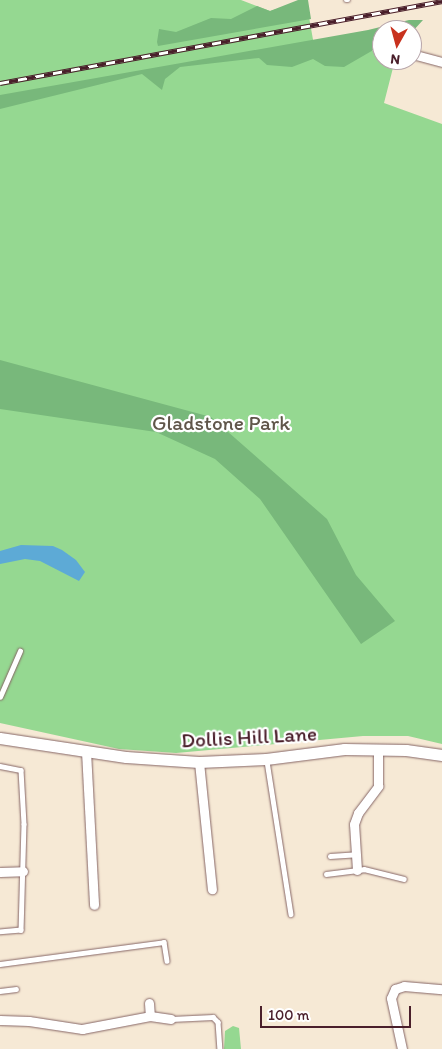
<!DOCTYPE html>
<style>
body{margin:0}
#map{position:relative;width:442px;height:1049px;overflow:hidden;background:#f6e9d5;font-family:Itim,sans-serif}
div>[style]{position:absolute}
.green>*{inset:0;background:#95d891}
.forest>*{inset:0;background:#78b87b}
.water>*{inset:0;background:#5daad6}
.roads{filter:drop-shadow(0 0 1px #866666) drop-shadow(0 0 1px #866666)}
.service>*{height:4.5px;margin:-2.25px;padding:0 2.25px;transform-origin:2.25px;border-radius:2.25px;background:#fff}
.minor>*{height:9px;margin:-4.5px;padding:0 4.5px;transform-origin:4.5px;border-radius:4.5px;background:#fff}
.tertiary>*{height:11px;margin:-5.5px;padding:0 5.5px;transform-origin:5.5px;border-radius:5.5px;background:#fff}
.rail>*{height:5px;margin-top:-2.5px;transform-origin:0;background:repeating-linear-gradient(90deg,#fff 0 9px,#4a1f2b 0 18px);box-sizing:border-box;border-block:1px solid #4a1f2b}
span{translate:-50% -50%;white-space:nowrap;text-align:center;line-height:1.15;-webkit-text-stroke:4.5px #fff;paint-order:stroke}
.park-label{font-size:21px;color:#60564a}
.street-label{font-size:21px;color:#4a1f2b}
.north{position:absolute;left:372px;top:20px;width:50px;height:50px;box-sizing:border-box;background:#fff;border:1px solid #b7a5aa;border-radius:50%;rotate:187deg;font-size:14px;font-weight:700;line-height:20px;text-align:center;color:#4a1f2b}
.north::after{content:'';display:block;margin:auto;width:18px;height:22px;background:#c8321e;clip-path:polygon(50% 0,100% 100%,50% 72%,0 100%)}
.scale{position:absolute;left:260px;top:1006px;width:151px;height:22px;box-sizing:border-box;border:2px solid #4a1f2b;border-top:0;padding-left:6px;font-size:15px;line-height:18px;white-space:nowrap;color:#4a1f2b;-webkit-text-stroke:4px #fff;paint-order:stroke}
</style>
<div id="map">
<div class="green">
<i style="clip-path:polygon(0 0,241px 0,270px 11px,306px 0,315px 51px,320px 55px,382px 50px,382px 60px,395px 60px,384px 103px,442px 124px,442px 744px,408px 736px,363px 736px,176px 753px,119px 749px,0 723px)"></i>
<i style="clip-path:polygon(233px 1026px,239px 1028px,241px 1049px,224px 1049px,225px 1031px)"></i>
</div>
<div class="forest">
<i style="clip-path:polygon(298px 0,308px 0,311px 19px,158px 46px,157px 42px,159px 29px,176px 32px,211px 18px,231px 19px,257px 6px,270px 11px)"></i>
<i style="clip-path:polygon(409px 20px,423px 20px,412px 32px,382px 30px,382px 45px,344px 67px,325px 66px,313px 59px,292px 67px,267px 65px,259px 58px,180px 67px,165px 79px,162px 90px,142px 74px,0 109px,0 95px,368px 30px)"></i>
<i style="clip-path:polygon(0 360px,211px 417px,327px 519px,356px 575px,395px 621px,361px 644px,260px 499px,215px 459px,156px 432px,0 409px)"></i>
</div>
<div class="water">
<i style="clip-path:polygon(21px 545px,53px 546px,62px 550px,76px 560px,85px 572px,79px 581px,40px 561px,25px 559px,0 564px,0 551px)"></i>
</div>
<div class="roads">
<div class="service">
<i style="left:346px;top:0;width:2px"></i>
<i style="left:0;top:697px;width:50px;rotate:-66.5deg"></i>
<i style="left:267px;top:761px;width:155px;rotate:81.1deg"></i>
<i style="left:0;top:766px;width:21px;rotate:11deg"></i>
<i style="left:21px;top:770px;width:54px;rotate:86.8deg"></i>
<i style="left:24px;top:824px;width:106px;rotate:91.6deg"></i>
<i style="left:21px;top:930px;width:21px;rotate:175deg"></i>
<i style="left:330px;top:856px;width:26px;rotate:-4deg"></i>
<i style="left:326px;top:874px;width:38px;rotate:-7deg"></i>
<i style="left:364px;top:869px;width:41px;rotate:14deg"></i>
<i style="left:0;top:964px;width:165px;rotate:-7.6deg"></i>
<i style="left:164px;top:942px;width:19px;rotate:81deg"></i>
<i style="left:0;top:991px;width:16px;rotate:-7deg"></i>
<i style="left:171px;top:1019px;width:42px;rotate:-2.7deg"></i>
<i style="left:213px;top:1017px;width:7px;rotate:45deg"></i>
<i style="left:218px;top:1022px;width:27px;rotate:86deg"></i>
</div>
<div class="minor">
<i style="left:412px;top:54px;width:31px;rotate:15deg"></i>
<i style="left:86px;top:751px;width:154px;rotate:87deg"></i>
<i style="left:199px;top:762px;width:128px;rotate:84.2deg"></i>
<i style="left:357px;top:870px;width:46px;rotate:-93.7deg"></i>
<i style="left:354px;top:824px;width:12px;rotate:-70deg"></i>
<i style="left:358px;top:813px;width:34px;rotate:-53deg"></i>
<i style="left:378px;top:786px;width:37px;rotate:-90deg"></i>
<i style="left:0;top:872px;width:23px;rotate:-2deg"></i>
<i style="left:149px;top:1003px;width:13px;rotate:86deg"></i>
<i style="left:0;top:1020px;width:29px;rotate:2deg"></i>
<i style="left:29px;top:1021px;width:54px;rotate:8.6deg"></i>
<i style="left:82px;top:1029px;width:69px;rotate:-10.8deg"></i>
<i style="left:150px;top:1016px;width:21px;rotate:8deg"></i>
<i style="left:402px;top:1049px;width:52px;rotate:-102.2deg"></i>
<i style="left:391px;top:998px;width:10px;rotate:-66deg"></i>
<i style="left:395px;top:989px;width:9px;rotate:-18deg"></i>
<i style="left:404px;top:986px;width:38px;rotate:5deg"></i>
</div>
<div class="tertiary">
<i style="left:0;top:738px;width:127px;rotate:8.6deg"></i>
<i style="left:126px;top:757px;width:73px;rotate:3.9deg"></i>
<i style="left:199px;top:762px;width:67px;rotate:-2.6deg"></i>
<i style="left:266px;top:759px;width:79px;rotate:-7.3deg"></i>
<i style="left:344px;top:749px;width:62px;rotate:0.9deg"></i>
<i style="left:406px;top:750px;width:36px;rotate:8deg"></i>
</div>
</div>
<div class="rail">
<i style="left:0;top:83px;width:450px;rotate:-10.5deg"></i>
</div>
<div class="park-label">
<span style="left:221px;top:423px">Gladstone Park</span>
</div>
<div class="street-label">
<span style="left:249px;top:737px;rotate:-3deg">Dollis Hill Lane</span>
</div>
<div class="north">N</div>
<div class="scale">100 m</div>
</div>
